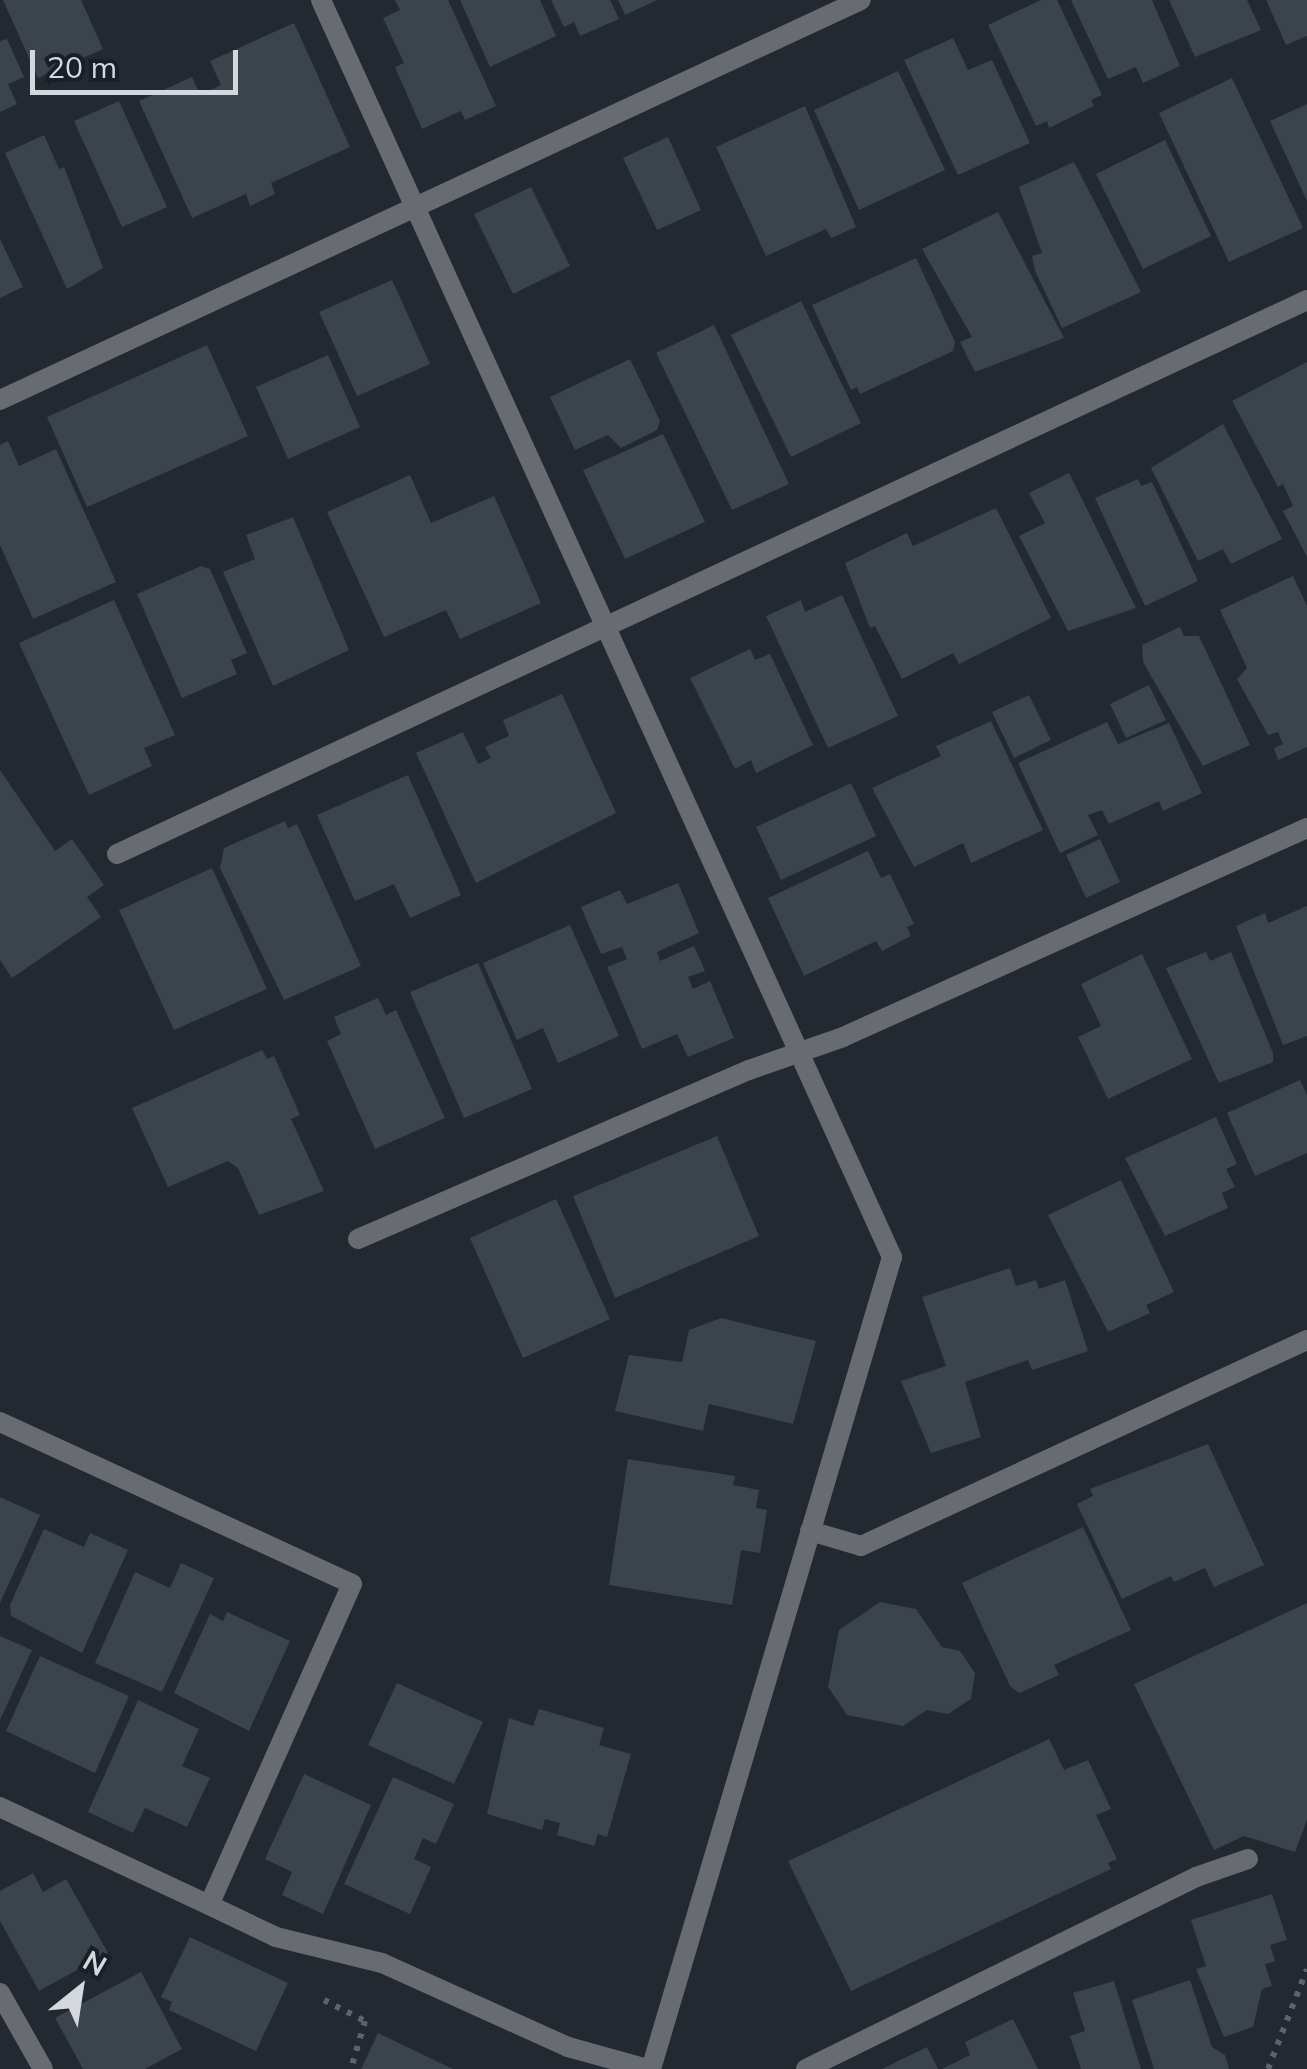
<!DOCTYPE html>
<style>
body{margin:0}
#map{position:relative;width:1307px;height:2069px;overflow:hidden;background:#222931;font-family:Mulish,sans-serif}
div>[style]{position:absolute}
.building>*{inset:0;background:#3b434b}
.path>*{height:6px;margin-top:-3px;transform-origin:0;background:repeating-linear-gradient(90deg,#5d636b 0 5px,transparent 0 13px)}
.minor>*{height:20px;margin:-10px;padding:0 10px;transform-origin:10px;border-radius:10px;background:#686b70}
span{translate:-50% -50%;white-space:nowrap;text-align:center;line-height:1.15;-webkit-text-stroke:8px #191f27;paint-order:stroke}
.north{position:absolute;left:30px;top:1939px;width:100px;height:100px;-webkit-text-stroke:8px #191f27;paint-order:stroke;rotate:30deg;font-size:28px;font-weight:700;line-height:40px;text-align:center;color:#d4d8de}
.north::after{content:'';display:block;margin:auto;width:35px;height:45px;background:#d4d8de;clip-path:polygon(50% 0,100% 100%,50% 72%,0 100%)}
.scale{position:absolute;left:30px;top:50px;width:208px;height:45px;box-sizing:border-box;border:5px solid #d4d8de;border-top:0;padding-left:12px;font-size:30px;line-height:35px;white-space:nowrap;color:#d4d8de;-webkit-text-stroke:8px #191f27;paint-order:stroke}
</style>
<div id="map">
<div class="building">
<i style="clip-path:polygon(3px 0,81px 0,103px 49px,38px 78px)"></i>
<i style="clip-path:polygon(395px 0,448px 0,496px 106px,465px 120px,461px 111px,422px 129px,395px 67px,404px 63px,383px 18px,400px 10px)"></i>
<i style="clip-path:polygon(460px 0,540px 0,556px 36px,490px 67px)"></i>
<i style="clip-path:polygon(551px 0,610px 0,619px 19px,580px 36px,574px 22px,564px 27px)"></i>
<i style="clip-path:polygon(618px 0,657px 0,625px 15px)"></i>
<i style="clip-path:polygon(1041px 0,1057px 0,1102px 95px,1091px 100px,1094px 106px,1049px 128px,1047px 121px,1036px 126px,988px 25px)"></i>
<i style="clip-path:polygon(1071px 0,1152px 0,1180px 66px,1143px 83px,1136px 67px,1108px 79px)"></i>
<i style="clip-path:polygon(1169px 0,1247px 0,1261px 30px,1195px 57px)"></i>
<i style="clip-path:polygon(1266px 0,1307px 0,1307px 36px,1286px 45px)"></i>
<i style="clip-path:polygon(294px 23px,350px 147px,271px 183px,275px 194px,250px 206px,246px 194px,192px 218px,139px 101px,192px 77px,200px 95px,221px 85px,210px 61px)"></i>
<i style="clip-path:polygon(953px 38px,968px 70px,992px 60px,1030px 143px,958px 175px,904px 60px)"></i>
<i style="clip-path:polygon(7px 39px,24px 77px,8px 84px,17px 104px,0 112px,0 41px)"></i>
<i style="clip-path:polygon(898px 71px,945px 170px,859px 210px,814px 110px)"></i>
<i style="clip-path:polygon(1232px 78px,1303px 228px,1229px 262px,1159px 113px)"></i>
<i style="clip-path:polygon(119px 101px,167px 207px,122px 227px,74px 121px)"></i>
<i style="clip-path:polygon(1307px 104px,1307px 201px,1270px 121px)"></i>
<i style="clip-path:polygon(805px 106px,856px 227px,831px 238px,826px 229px,766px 256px,716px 147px)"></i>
<i style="clip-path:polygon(44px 135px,59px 169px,64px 167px,103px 268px,67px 289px,5px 153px)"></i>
<i style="clip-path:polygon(668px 137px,701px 210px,657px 230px,623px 158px)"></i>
<i style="clip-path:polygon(1165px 140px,1211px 236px,1143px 269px,1096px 174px)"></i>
<i style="clip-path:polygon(1074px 162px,1141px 292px,1062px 328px,1035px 271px,1032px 256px,1042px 253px,1019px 187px)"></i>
<i style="clip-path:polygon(531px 187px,570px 266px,513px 294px,474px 214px)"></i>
<i style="clip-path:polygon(998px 212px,1064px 338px,975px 372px,960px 342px,972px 337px,922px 249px)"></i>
<i style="clip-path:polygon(0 239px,23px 287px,0 298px)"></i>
<i style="clip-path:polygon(916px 258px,955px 342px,953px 351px,860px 394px,857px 387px,851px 390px,812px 305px)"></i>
<i style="clip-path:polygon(392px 280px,430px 364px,357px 396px,319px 312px)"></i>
<i style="clip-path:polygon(801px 301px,861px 423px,791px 457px,731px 335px)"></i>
<i style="clip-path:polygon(714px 325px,789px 484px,732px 510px,656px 353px)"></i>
<i style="clip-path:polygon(207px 345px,248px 436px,87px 507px,47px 417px)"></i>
<i style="clip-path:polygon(328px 355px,360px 427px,288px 459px,256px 387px)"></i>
<i style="clip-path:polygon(630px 359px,660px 421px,657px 430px,621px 448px,608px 435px,575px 450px,550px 397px)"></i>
<i style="clip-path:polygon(1307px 362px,1307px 557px,1283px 511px,1293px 506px,1283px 484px,1278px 487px,1232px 401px)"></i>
<i style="clip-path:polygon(1223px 424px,1282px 539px,1231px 564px,1223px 549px,1198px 561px,1151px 468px)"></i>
<i style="clip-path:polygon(663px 434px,705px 522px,625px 559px,583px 470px)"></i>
<i style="clip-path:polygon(8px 441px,19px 466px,56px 449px,116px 582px,33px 619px,0 545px,0 445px)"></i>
<i style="clip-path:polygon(1069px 473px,1136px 608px,1068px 631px,1019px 536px,1045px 523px,1029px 493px)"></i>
<i style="clip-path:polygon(410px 475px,431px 523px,494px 496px,541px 603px,460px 639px,446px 610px,384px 637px,327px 512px)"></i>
<i style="clip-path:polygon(1138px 479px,1141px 486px,1152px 482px,1198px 581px,1145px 606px,1095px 498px)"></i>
<i style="clip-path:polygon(996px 508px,1051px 618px,959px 664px,953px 653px,902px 679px,875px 626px,870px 628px,845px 563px,907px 533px,913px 546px)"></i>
<i style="clip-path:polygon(293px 517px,349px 650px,273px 686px,223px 572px,255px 559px,246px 535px)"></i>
<i style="clip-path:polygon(201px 566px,210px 569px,247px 653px,231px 660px,237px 674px,182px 698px,137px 594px)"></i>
<i style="clip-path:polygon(1293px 576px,1307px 606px,1307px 747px,1278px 760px,1274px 748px,1283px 744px,1278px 732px,1268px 735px,1237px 679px,1247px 668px,1220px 610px)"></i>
<i style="clip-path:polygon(842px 595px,898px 716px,828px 748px,766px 616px,801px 600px,805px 612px)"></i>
<i style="clip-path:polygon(114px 600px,175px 735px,144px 748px,152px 766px,89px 795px,19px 643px)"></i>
<i style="clip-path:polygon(1180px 627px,1184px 636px,1199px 636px,1250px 745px,1203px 766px,1143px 662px,1142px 645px)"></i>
<i style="clip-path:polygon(750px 649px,755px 660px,770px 654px,813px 745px,756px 773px,751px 760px,735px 769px,690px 678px)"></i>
<i style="clip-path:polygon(1149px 685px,1166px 720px,1126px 738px,1110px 704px)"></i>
<i style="clip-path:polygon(562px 694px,616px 813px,476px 883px,416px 753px,463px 732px,478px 764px,491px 758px,485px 747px,509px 736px,503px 720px)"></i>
<i style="clip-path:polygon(1029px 695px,1051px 740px,1014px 758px,992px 712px)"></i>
<i style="clip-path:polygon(991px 721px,1043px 830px,971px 863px,963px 843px,914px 867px,872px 788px,941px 756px,936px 746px)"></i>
<i style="clip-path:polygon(1107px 722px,1118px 744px,1169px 723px,1202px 793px,1163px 811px,1159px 801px,1109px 824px,1102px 810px,1088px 815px,1098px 835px,1060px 853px,1018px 763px)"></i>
<i style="clip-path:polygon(0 770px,55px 851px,72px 839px,104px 885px,87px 897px,101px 917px,12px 978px,0 960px)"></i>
<i style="clip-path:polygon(408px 775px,461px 895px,410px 918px,394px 884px,355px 901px,317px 815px)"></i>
<i style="clip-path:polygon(851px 783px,876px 836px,781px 880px,756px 827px)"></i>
<i style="clip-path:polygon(285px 821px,288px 828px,297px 824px,361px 966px,284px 1000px,220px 868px,224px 848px)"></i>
<i style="clip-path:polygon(1100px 839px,1120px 882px,1086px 898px,1066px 855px)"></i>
<i style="clip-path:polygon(868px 851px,881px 878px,890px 874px,914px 924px,907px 927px,911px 936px,882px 951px,876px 941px,804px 976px,768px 898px)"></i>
<i style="clip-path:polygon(212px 868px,267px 989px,174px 1030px,119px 910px)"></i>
<i style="clip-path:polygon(678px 883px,699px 933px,657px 952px,660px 961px,694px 946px,705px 971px,688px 977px,693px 989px,710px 981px,734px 1038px,688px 1057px,677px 1034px,642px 1049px,607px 967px,627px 959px,622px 947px,601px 954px,581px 907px,620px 890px,627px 904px)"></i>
<i style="clip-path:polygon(1307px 906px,1307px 1036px,1283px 1045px,1236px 926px,1265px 913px,1268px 923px)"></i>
<i style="clip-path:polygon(570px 925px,619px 1036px,558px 1063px,543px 1028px,517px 1040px,483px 963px)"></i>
<i style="clip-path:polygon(1206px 952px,1210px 961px,1231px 952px,1273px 1053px,1273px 1062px,1219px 1083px,1166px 968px)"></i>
<i style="clip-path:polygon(1142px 954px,1192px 1059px,1108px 1099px,1078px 1037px,1101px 1026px,1081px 984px)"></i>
<i style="clip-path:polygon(478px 963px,532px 1089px,464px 1118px,410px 992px)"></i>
<i style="clip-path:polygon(378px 998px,386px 1015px,396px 1010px,445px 1118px,375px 1149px,327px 1041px,341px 1034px,334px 1017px)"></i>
<i style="clip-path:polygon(262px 1050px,267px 1059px,274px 1056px,300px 1115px,291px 1119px,324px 1191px,259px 1215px,238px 1168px,228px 1161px,168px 1187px,132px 1108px)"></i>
<i style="clip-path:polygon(1300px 1080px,1307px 1095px,1307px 1153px,1255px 1176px,1227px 1113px)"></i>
<i style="clip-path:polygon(1216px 1117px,1237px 1164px,1226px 1169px,1235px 1187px,1222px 1193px,1228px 1208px,1165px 1236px,1125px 1158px)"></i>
<i style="clip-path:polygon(717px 1136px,759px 1236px,615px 1298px,573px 1196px)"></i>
<i style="clip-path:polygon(1121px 1180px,1174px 1292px,1146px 1305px,1150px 1313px,1108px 1332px,1048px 1215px)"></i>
<i style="clip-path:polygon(556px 1199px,610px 1319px,523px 1358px,470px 1238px)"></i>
<i style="clip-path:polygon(1010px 1268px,1016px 1286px,1036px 1280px,1039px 1289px,1065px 1280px,1088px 1351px,1032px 1370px,1028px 1360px,965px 1382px,981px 1437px,931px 1453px,901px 1381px,946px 1366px,922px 1297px)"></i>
<i style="clip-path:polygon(721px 1318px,816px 1341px,793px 1424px,709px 1404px,703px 1431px,615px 1411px,629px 1355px,682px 1362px,689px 1330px)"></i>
<i style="clip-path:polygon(1208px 1444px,1264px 1565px,1214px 1587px,1205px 1568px,1174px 1582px,1171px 1576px,1122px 1599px,1077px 1504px,1093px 1496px,1090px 1489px)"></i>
<i style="clip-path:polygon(628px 1459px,735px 1476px,733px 1485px,759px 1490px,756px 1508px,767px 1510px,760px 1553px,741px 1550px,732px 1605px,609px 1585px)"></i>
<i style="clip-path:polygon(0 1497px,40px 1515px,0 1603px)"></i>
<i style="clip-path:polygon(1083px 1527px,1131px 1630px,1054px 1665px,1059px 1675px,1019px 1693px,1010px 1686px,962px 1583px)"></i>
<i style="clip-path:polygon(44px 1529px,84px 1547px,90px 1533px,128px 1550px,82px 1653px,11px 1616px,10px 1605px)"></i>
<i style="clip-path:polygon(181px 1563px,214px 1578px,162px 1692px,95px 1663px,135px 1572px,170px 1588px)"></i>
<i style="clip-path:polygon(880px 1602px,916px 1609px,942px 1647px,960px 1651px,975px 1673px,971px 1699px,948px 1714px,927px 1710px,903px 1726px,847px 1715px,828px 1687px,839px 1630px)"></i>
<i style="clip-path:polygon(1307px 1603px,1307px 1820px,1295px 1852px,1244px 1836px,1214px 1850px,1134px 1684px)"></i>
<i style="clip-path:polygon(227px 1612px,290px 1641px,249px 1731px,174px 1693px,210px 1614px,223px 1621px)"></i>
<i style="clip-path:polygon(0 1636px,32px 1650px,0 1720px)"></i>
<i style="clip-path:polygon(40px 1656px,129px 1696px,95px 1773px,6px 1731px)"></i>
<i style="clip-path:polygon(397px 1683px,483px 1722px,454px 1784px,368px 1745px)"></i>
<i style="clip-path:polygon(138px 1700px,199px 1729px,182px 1766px,210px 1778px,187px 1827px,145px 1808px,133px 1833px,88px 1812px)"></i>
<i style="clip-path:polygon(539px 1709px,604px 1728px,599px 1745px,631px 1754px,607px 1837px,598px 1834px,594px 1846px,557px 1835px,560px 1823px,545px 1819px,542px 1830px,487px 1814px,509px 1718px,533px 1726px)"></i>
<i style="clip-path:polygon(1049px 1739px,1064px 1770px,1088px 1760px,1111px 1809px,1096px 1815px,1117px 1859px,1108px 1863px,1111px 1869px,851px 1991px,788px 1861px)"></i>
<i style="clip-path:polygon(304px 1774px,371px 1805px,323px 1914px,282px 1895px,292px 1872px,265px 1859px)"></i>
<i style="clip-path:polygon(393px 1777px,454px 1804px,436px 1844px,423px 1838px,414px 1859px,431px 1867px,410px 1914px,344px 1884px)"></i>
<i style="clip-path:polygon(33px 1873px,43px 1892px,66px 1879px,108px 1953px,39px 1991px,0 1921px,0 1891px)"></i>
<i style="clip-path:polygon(1272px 1894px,1287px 1940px,1270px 1945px,1275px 1961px,1265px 1964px,1272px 1986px,1262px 1989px,1253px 2027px,1224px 2037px,1196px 1969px,1206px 1966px,1191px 1920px)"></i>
<i style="clip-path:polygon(190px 1937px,288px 1983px,256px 2051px,169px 2010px,172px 2002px,161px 1997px)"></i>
<i style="clip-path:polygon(141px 1972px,182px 2049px,145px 2069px,83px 2069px,55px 2018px)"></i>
<i style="clip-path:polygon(1190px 1980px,1212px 2047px,1225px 2055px,1229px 2069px,1154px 2069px,1132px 2000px)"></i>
<i style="clip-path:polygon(1114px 1981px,1141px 2069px,1081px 2069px,1070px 2036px,1085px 2031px,1073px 1993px)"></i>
<i style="clip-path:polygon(1013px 2019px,1038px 2069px,942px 2069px,970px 2055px,965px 2042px)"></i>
<i style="clip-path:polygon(378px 2033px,453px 2069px,361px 2069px)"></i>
<i style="clip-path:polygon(927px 2047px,938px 2069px,882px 2069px)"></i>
</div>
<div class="path">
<i style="left:324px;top:2000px;width:46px;rotate:27.1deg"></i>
<i style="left:365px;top:2021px;width:50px;rotate:106.3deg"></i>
<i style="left:1268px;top:2069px;width:107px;rotate:-68.7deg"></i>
</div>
<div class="minor">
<i style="left:321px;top:0;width:1381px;rotate:65.57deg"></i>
<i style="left:892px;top:1257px;width:847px;rotate:106.53deg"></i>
<i style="left:0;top:400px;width:949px;rotate:-24.92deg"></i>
<i style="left:117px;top:854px;width:1313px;rotate:-24.96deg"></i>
<i style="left:358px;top:1239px;width:426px;rotate:-23.4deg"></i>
<i style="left:749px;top:1070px;width:100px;rotate:-19.3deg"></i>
<i style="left:843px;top:1037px;width:509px;rotate:-24.25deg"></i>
<i style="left:0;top:1422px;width:387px;rotate:24.7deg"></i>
<i style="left:352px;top:1584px;width:351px;rotate:114deg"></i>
<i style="left:209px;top:1905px;width:231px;rotate:-154.9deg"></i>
<i style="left:810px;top:1531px;width:53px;rotate:16.4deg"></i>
<i style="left:861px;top:1546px;width:491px;rotate:-24.8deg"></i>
<i style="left:209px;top:1905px;width:74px;rotate:25.5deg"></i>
<i style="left:276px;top:1937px;width:109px;rotate:13.8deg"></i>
<i style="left:382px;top:1963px;width:204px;rotate:24.3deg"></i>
<i style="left:568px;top:2047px;width:83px;rotate:15.4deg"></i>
<i style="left:0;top:1993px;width:87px;rotate:60.5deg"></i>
<i style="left:806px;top:2069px;width:435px;rotate:-26.2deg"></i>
<i style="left:1196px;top:1877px;width:55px;rotate:-19.1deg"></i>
</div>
<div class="north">N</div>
<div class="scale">20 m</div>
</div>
